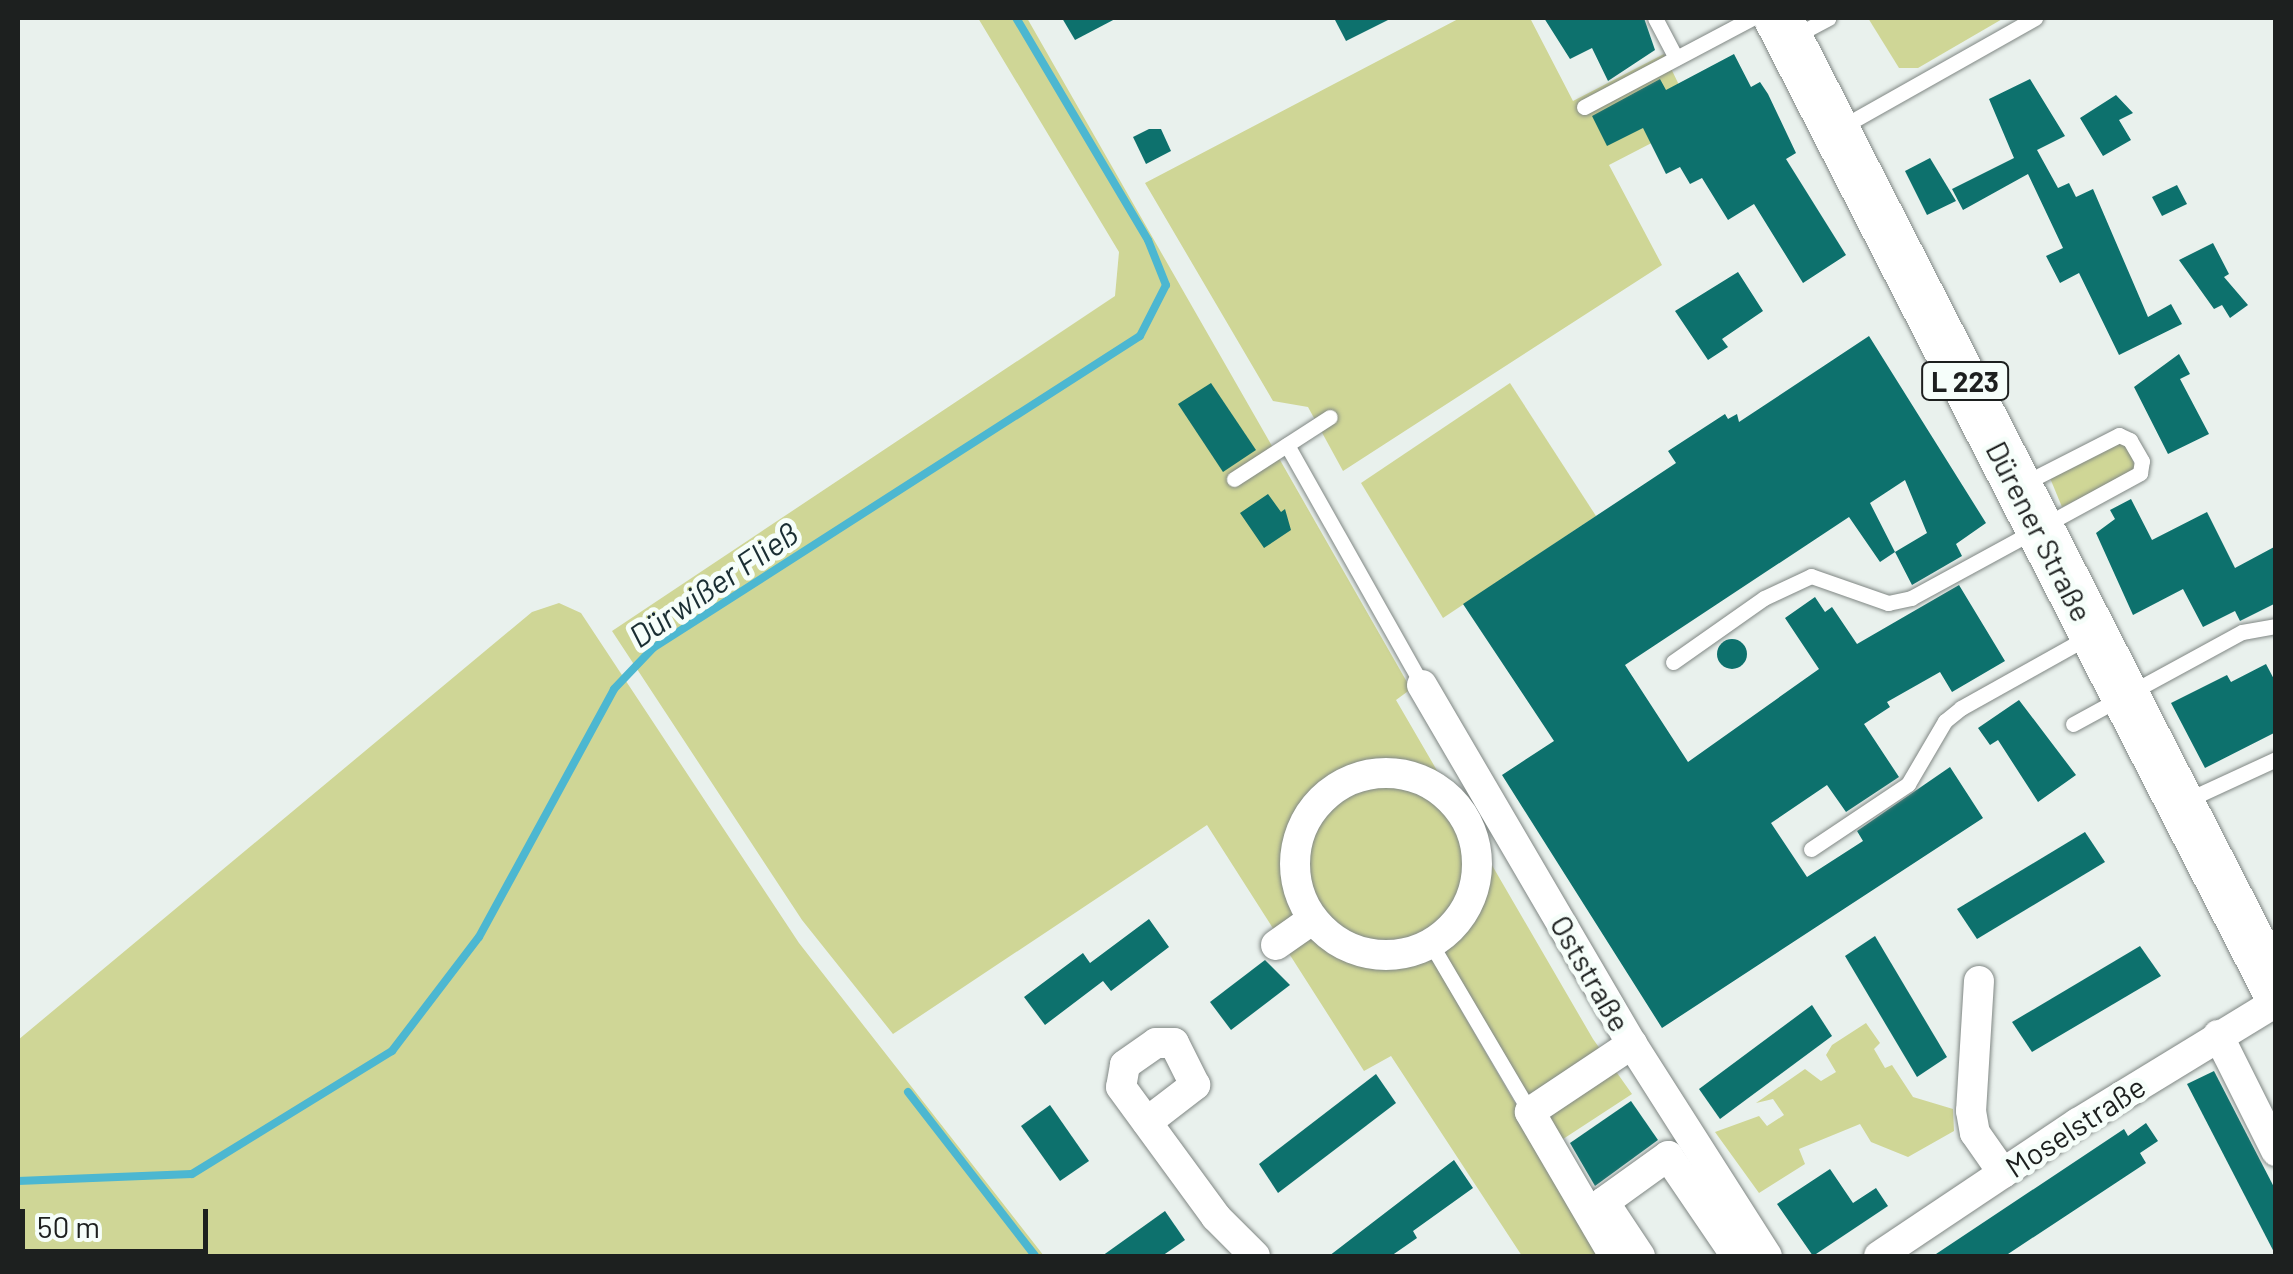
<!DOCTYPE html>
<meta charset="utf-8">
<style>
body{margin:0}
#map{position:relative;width:2293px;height:1274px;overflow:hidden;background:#e9f1ed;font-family:Barlow,sans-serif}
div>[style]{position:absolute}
.green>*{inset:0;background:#cfd696}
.stream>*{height:8px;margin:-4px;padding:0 4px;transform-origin:4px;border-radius:4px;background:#4cb7d1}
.building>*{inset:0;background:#0d716d}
.round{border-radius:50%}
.roads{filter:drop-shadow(0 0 2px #808784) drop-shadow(0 0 2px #808784)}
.lane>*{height:15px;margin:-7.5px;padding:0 7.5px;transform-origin:7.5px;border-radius:7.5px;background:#fff}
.street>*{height:30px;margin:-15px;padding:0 15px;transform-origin:15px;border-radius:15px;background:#fff}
.street>.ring{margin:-15px;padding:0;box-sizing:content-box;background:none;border:30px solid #fff;border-radius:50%}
.primary>*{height:48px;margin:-24px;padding:0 24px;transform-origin:24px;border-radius:24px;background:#fff}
span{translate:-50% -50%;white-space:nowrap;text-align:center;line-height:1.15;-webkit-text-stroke:10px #f6fefa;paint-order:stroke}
.shield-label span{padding:2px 8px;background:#f6fefa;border:2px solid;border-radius:8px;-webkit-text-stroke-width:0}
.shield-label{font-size:28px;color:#1d201f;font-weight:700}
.street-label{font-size:30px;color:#1d201f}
.water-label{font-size:32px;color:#1a2e33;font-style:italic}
.frame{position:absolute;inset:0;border:20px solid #1d201f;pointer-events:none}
.scale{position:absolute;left:20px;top:1209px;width:188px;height:45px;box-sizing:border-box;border:5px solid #1d201f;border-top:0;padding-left:12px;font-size:30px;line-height:35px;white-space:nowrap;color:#1d201f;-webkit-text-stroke:8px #f6fefa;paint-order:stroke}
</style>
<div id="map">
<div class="green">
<i style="clip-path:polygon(978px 18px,1027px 18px,1411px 689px,1396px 700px,1593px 1039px,1632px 1094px,1557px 1143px,1472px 1003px,1461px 1010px,1604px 1256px,1522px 1256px,1391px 1056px,1364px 1071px,1207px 825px,893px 1034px,802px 920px,612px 631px,1115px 296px,1119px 252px)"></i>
<i style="clip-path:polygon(1460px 18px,1530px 18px,1573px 101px,1664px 54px,1696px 120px,1609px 165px,1662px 265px,1343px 471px,1308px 407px,1273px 401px,1145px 183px)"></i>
<i style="clip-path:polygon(1868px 18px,2004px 18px,1918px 68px,1899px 68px)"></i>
<i style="clip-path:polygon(1510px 383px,1596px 516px,1443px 618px,1361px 483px)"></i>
<i style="clip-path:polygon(2121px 441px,2127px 442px,2136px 471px,2062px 507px,2050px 478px)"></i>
<i style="clip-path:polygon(559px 603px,581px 613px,799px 943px,1044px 1256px,18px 1256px,18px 1040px,532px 612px)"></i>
<i style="clip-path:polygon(1866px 1023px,1880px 1043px,1874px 1049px,1885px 1068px,1892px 1065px,1913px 1097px,1953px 1109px,1954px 1131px,1908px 1157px,1871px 1142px,1860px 1124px,1799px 1149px,1805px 1164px,1759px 1193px,1715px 1132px,1759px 1116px,1767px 1126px,1784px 1115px,1773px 1099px,1756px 1103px,1805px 1069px,1821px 1081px,1836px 1072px,1826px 1055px,1832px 1045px)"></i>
</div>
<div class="stream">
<i style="left:908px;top:1092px;width:207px;rotate:52.2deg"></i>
<i style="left:18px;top:1181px;width:174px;rotate:-2.3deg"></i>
<i style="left:192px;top:1174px;width:235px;rotate:-31.6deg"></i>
<i style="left:392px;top:1051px;width:143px;rotate:-52.7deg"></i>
<i style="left:479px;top:937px;width:282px;rotate:-61.4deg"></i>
<i style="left:614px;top:689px;width:57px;rotate:-46.4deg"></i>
<i style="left:653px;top:648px;width:578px;rotate:-32.65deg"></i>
<i style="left:1140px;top:336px;width:57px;rotate:-63deg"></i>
<i style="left:1166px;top:285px;width:48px;rotate:-111.8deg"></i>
<i style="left:1148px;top:240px;width:258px;rotate:-120.7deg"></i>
</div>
<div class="building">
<i style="clip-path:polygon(1062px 18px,1117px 18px,1075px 40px)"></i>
<i style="clip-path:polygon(1334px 18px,1392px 18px,1346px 41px)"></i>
<i style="clip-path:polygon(1544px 18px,1644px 18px,1655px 50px,1608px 81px,1592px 48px,1570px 59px)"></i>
<i style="clip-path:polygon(1734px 54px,1751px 87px,1760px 82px,1768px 94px,1796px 153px,1786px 159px,1846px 255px,1803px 283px,1754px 204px,1728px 220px,1702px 178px,1690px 184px,1680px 167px,1666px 174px,1643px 128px,1607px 146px,1592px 116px,1660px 79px,1666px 90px)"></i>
<i style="clip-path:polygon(2030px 79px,2065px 136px,2037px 150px,2058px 188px,2069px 183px,2076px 197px,2093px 189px,2148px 317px,2171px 304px,2182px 324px,2119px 355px,2079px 273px,2060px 283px,2046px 256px,2063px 248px,2028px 174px,1963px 210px,1952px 189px,2014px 158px,1989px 99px)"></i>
<i style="clip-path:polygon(2116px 95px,2133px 113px,2119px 120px,2131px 140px,2103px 156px,2080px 118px)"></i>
<i style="clip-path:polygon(1149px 129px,1161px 129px,1171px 151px,1146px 164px,1133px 137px)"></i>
<i style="clip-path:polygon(1930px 158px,1956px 201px,1927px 215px,1905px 171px)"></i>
<i style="clip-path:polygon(2177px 185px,2187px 204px,2162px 216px,2152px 197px)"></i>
<i style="clip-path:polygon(2213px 243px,2229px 274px,2224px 277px,2248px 305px,2230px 318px,2222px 305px,2214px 309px,2179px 260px)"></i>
<i style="clip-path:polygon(1738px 272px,1763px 311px,1722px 339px,1728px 347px,1708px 360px,1675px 311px)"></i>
<i style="clip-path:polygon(evenodd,1869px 336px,1986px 523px,1956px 544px,1962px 556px,1912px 585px,1895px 552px,1880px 562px,1849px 517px,1625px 665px,1688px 762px,1819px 669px,1785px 618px,1815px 597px,1825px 612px,1832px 607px,1857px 644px,1959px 585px,2005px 661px,1952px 692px,1940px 672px,1887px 702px,1890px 707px,1864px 724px,1899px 777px,1846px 812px,1827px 785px,1771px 823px,1807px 877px,1863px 841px,1857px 831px,1950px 767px,1983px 818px,1662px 1028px,1502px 775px,1554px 741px,1463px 604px,1676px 463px,1668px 451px,1725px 414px,1728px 419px,1737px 414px,1739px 422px,1869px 336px,1905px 480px,1927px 533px,1895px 552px,1870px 503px,1905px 480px)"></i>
<i style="clip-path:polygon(2179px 354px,2190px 374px,2180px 379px,2209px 434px,2168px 454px,2134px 387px)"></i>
<i style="clip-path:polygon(1211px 383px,1256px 450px,1223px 472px,1178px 404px)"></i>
<i style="clip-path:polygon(1268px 494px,1281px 512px,1285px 509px,1291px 530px,1264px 548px,1240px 513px)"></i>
<i style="clip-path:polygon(2131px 499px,2152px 540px,2207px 512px,2235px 568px,2276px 546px,2276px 603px,2240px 621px,2235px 611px,2203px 627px,2183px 589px,2133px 615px,2096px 533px,2115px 519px,2110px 510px)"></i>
<i class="round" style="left:1717px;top:639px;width:30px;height:30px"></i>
<i style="clip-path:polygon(2266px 664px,2276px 683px,2276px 732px,2205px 768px,2171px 703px,2227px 675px,2231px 682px)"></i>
<i style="clip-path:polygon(2019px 700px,2076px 775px,2038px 802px,1998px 740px,1990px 745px,1978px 728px)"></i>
<i style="clip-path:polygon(2085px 832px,2105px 862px,1977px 939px,1957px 909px)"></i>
<i style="clip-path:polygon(1149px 919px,1169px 947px,1111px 991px,1103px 981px,1045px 1025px,1024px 997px,1083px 953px,1090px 963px)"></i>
<i style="clip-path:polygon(1875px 936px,1947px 1057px,1917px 1077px,1845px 956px)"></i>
<i style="clip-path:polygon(2140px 946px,2161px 976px,2032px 1052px,2012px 1022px)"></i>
<i style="clip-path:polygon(1265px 960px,1290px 985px,1231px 1030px,1210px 1002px)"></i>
<i style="clip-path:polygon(1812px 1005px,1832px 1036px,1720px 1119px,1699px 1089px)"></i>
<i style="clip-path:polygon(2214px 1071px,2276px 1191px,2276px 1256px,2187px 1084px)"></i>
<i style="clip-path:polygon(1376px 1074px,1396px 1103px,1278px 1193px,1259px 1164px)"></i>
<i style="clip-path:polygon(1631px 1101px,1658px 1140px,1595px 1186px,1570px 1143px)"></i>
<i style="clip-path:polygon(1050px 1105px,1089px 1161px,1060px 1181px,1021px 1126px)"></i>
<i style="clip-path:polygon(2146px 1123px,2158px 1141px,2140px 1153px,2146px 1163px,2005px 1256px,1933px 1256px,2124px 1129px,2128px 1136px)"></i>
<i style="clip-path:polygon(1454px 1160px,1473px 1188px,1413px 1231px,1417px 1238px,1391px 1256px,1329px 1256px)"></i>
<i style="clip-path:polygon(1830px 1169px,1853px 1203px,1876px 1188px,1888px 1206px,1813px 1256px,1777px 1204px)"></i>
<i style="clip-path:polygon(1165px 1211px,1185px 1240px,1162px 1256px,1102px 1256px)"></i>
</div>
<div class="roads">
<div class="lane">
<i style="left:1655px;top:18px;width:45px;rotate:62.3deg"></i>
<i style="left:1793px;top:37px;width:40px;rotate:-28deg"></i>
<i style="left:1584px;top:107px;width:190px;rotate:-27.9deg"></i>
<i style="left:1840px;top:128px;width:224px;rotate:-29.4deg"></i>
<i style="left:1287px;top:445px;width:275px;rotate:60.6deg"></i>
<i style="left:1234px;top:479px;width:114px;rotate:-32.9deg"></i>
<i style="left:1673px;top:662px;width:111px;rotate:-35.1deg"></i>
<i style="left:1764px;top:598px;width:52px;rotate:-25.1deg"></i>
<i style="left:1811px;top:576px;width:82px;rotate:19.3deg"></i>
<i style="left:1888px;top:603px;width:24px;rotate:-12deg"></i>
<i style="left:1911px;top:598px;width:261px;rotate:-28.6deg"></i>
<i style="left:2140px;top:473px;width:12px;rotate:-81deg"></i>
<i style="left:2142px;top:461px;width:24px;rotate:-120deg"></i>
<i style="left:2130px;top:440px;width:12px;rotate:-156deg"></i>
<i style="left:2119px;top:435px;width:110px;rotate:153deg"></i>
<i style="left:2073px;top:724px;width:192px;rotate:-28.6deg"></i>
<i style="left:2242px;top:632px;width:35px;rotate:-10deg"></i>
<i style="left:2183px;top:802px;width:102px;rotate:-24.8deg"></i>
<i style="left:1811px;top:849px;width:117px;rotate:-33.8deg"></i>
<i style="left:1908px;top:784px;width:73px;rotate:-59.6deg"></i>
<i style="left:1945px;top:721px;width:21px;rotate:-39deg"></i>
<i style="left:1961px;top:708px;width:148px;rotate:-29.2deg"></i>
<i style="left:1431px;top:944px;width:195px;rotate:59.5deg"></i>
</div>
<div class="street">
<i style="left:1422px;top:685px;width:416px;rotate:59.7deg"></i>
<i style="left:1632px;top:1044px;width:251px;rotate:57.5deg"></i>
<i class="ring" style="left:1295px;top:773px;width:152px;height:152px"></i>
<i style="left:1276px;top:945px;width:45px;rotate:-35.1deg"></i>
<i style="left:1979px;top:981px;width:130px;rotate:93.5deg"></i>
<i style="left:1971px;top:1111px;width:22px;rotate:80deg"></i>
<i style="left:1975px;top:1133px;width:49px;rotate:55deg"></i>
<i style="left:2218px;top:1035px;width:130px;rotate:63.4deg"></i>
<i style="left:1147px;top:1122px;width:61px;rotate:-37.6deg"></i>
<i style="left:1195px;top:1085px;width:47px;rotate:-116.6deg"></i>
<i style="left:1174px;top:1043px;width:18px;rotate:180deg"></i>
<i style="left:1156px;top:1043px;width:38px;rotate:145deg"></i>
<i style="left:1125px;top:1065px;width:22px;rotate:100deg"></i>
<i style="left:1121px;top:1087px;width:161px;rotate:53.8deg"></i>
<i style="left:1216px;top:1217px;width:55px;rotate:45deg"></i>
<i style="left:1614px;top:1256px;width:167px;rotate:-120.3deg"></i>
<i style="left:1530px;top:1112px;width:123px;rotate:-33.7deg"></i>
<i style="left:1640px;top:1256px;width:65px;rotate:-123.7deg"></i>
<i style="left:1604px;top:1202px;width:79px;rotate:-35.7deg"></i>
<i style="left:1668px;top:1156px;width:121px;rotate:55.8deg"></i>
<i style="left:1879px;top:1256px;width:239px;rotate:-33.8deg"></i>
<i style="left:2078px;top:1123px;width:232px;rotate:-31.4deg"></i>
</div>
<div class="primary">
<i style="left:1778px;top:18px;width:1092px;rotate:62.87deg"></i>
</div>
</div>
<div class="shield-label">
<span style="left:1965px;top:381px">L 223</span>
</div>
<div class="street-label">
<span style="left:2040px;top:531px;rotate:63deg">Dürener Straße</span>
<span style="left:1591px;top:973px;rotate:60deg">Oststraße</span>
<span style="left:2075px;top:1126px;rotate:-33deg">Moselstraße</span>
</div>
<div class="water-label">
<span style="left:713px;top:584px;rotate:-34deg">Dürwißer Fließ</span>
</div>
<div class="frame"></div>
<div class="scale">50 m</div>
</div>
